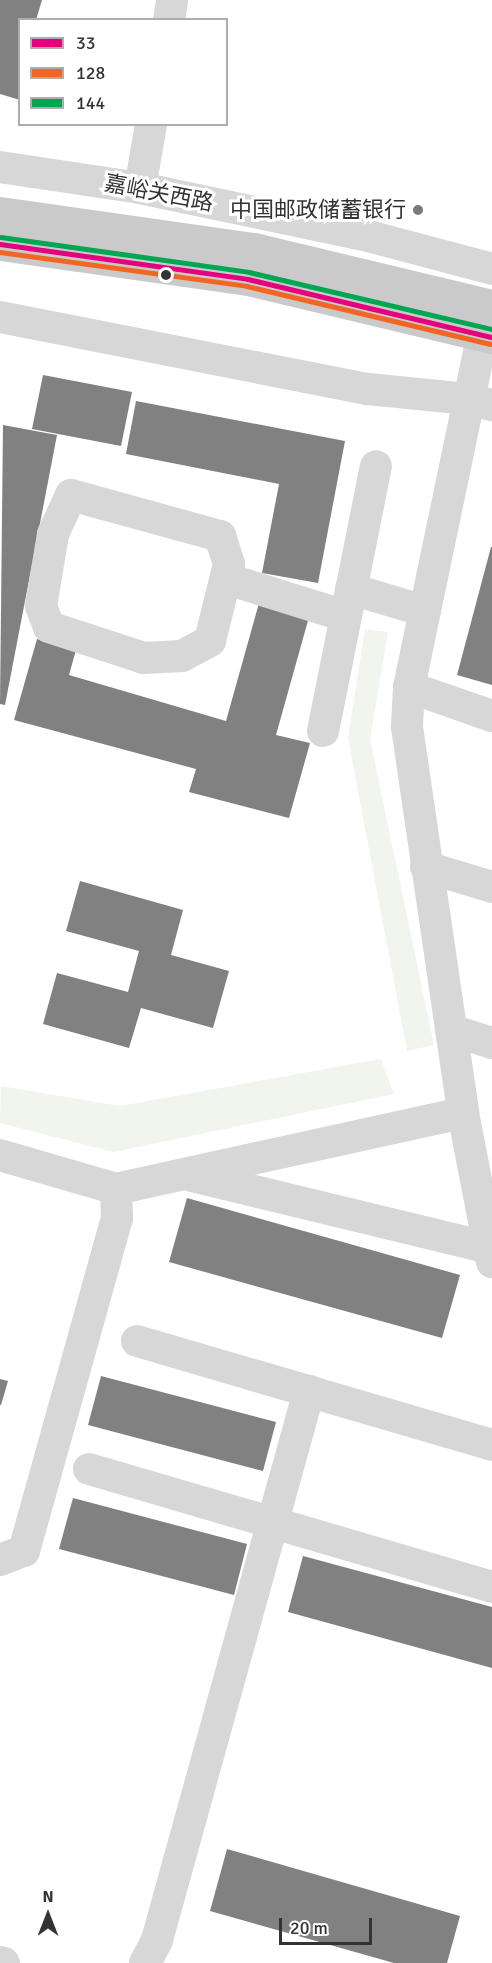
<!DOCTYPE html>
<meta charset="utf-8">
<style>
body{margin:0}
#map{position:relative;width:492px;height:1963px;overflow:hidden;background:#fff;font-family:Signika,"Noto Sans SC",sans-serif}
div>[style]{position:absolute}
.green>*{inset:0;background:#f1f5ed}
.building>*{inset:0;background:#818181}
.minor>*{height:32px;margin:-16px;padding:0 16px;transform-origin:16px;border-radius:16px;background:#d7d7d7}
.major>*{height:33px;margin:-16.5px;padding:0 16.5px;transform-origin:16.5px;border-radius:16.5px;background:#cacaca}
.bus-1>*{height:4.5px;margin:-2.25px;padding:0 2.25px;transform-origin:2.25px;border-radius:2.25px;background:#e5007d}
.bus-2>*{height:4.5px;margin:-2.25px;padding:0 2.25px;transform-origin:2.25px;border-radius:2.25px;background:#f26522}
.bus-3>*{height:4.5px;margin:-2.25px;padding:0 2.25px;transform-origin:2.25px;border-radius:2.25px;background:#00a651}
.dots>*{width:16px;height:16px;translate:-50% -50%;box-sizing:border-box;border:3px solid #fff;border-radius:50%}
span{translate:-50% -50%;white-space:nowrap;text-align:center;line-height:1.15;-webkit-text-stroke:6px #fff;paint-order:stroke}
.street-label{font-size:22px;color:#333}
.poi-label{font-size:22px;color:#333}
.right{translate:-100% -50%;text-align:right}
.legend{position:absolute;left:18px;top:18px;width:210px;height:108px;box-sizing:border-box;background:#fff;border:2px solid #adadad;margin:0;padding:8px 10px;list-style:none;font-size:18px;color:#333}
.legend li{display:flex;align-items:center;gap:12px;height:30px}
.legend b{width:30px;border:2px solid #adadad}
.north{position:absolute;left:18px;top:1885px;width:60px;height:60px;-webkit-text-stroke:4px #fff;paint-order:stroke;rotate:0deg;font-size:16px;font-weight:700;line-height:24px;text-align:center;color:#333}
.north::after{content:'';display:block;margin:auto;width:21px;height:27px;background:#333;clip-path:polygon(50% 0,100% 100%,50% 72%,0 100%)}
.scale{position:absolute;left:279px;top:1918px;width:93px;height:27px;box-sizing:border-box;border:3px solid #333;border-top:0;padding-left:8px;font-size:18px;line-height:21px;white-space:nowrap;color:#333;-webkit-text-stroke:4px #fff;paint-order:stroke}
</style>
<div id="map">
<div class="green">
<i style="clip-path:polygon(365px 629px,388px 632px,370px 739px,434px 1045px,407px 1051px,348px 738px)"></i>
<i style="clip-path:polygon(381px 1059px,394px 1094px,113px 1152px,0 1123px,1px 1086px,120px 1106px)"></i>
</div>
<div class="building">
<i style="clip-path:polygon(0 0,42px 0,36px 20px,20px 20px,20px 100px,0 94px)"></i>
<i style="clip-path:polygon(43px 375px,132px 392px,121px 446px,32px 429px)"></i>
<i style="clip-path:polygon(136px 401px,345px 441px,318px 583px,262px 573px,279px 484px,126px 454px)"></i>
<i style="clip-path:polygon(3px 425px,57px 435px,5px 705px,0 704px)"></i>
<i style="clip-path:polygon(491px 547px,492px 547px,492px 685px,457px 675px)"></i>
<i style="clip-path:polygon(259px 603px,309px 617px,276px 735px,310px 743px,289px 818px,189px 792px,196px 769px,14px 720px,37px 639px,76px 650px,69px 675px,226px 721px)"></i>
<i style="clip-path:polygon(80px 881px,183px 910px,171px 955px,229px 971px,213px 1028px,141px 1008px,129px 1048px,43px 1024px,57px 973px,128px 992px,139px 951px,66px 931px)"></i>
<i style="clip-path:polygon(187px 1198px,460px 1275px,442px 1338px,169px 1262px)"></i>
<i style="clip-path:polygon(101px 1376px,276px 1422px,263px 1471px,88px 1425px)"></i>
<i style="clip-path:polygon(0 1379px,8px 1381px,1px 1405px,0 1405px)"></i>
<i style="clip-path:polygon(73px 1498px,247px 1544px,234px 1595px,59px 1549px)"></i>
<i style="clip-path:polygon(303px 1556px,492px 1607px,492px 1668px,288px 1612px)"></i>
<i style="clip-path:polygon(227px 1849px,460px 1916px,447px 1963px,394px 1963px,210px 1911px)"></i>
</div>
<div class="minor">
<i style="left:169px;top:20px;width:20px;rotate:-81deg"></i>
<i style="left:0;top:167px;width:142px;rotate:8.5deg"></i>
<i style="left:140px;top:188px;width:237px;rotate:11.9deg"></i>
<i style="left:372px;top:237px;width:124px;rotate:14.9deg"></i>
<i style="left:140px;top:188px;width:65px;rotate:-80.2deg"></i>
<i style="left:488px;top:309px;width:386px;rotate:101.8deg"></i>
<i style="left:409px;top:687px;width:40px;rotate:92.9deg"></i>
<i style="left:407px;top:727px;width:390px;rotate:81.7deg"></i>
<i style="left:463px;top:1113px;width:152px;rotate:79deg"></i>
<i style="left:0;top:317px;width:375px;rotate:11.1deg"></i>
<i style="left:368px;top:389px;width:101px;rotate:5.7deg"></i>
<i style="left:469px;top:399px;width:24px;rotate:15deg"></i>
<i style="left:71px;top:495px;width:155px;rotate:15.4deg"></i>
<i style="left:220px;top:536px;width:29px;rotate:72deg"></i>
<i style="left:229px;top:564px;width:79px;rotate:103.9deg"></i>
<i style="left:210px;top:641px;width:32px;rotate:152deg"></i>
<i style="left:182px;top:656px;width:38px;rotate:177deg"></i>
<i style="left:144px;top:658px;width:100px;rotate:-161.9deg"></i>
<i style="left:49px;top:627px;width:22px;rotate:-111deg"></i>
<i style="left:41px;top:606px;width:73px;rotate:-80.5deg"></i>
<i style="left:53px;top:534px;width:43px;rotate:-65.2deg"></i>
<i style="left:227px;top:579px;width:124px;rotate:17.4deg"></i>
<i style="left:351px;top:589px;width:77px;rotate:16.6deg"></i>
<i style="left:409px;top:687px;width:88px;rotate:19.3deg"></i>
<i style="left:323px;top:731px;width:270px;rotate:-78.7deg"></i>
<i style="left:426px;top:867px;width:69px;rotate:16.9deg"></i>
<i style="left:451px;top:1030px;width:43px;rotate:17.6deg"></i>
<i style="left:0;top:1155px;width:121px;rotate:16.3deg"></i>
<i style="left:116px;top:1189px;width:355px;rotate:-12.4deg"></i>
<i style="left:192px;top:1176px;width:306px;rotate:13.6deg"></i>
<i style="left:137px;top:1341px;width:370px;rotate:16.3deg"></i>
<i style="left:89px;top:1469px;width:420px;rotate:16.3deg"></i>
<i style="left:0;top:1560px;width:26px;rotate:-21deg"></i>
<i style="left:24px;top:1551px;width:346px;rotate:-74.4deg"></i>
<i style="left:117px;top:1218px;width:29px;rotate:-92deg"></i>
<i style="left:0;top:1962px;width:4px;rotate:14deg"></i>
<i style="left:145px;top:1963px;width:26px;rotate:-62deg"></i>
<i style="left:157px;top:1940px;width:570px;rotate:-74.52deg"></i>
</div>
<div class="major">
<i style="left:0;top:213px;width:257px;rotate:8.1deg"></i>
<i style="left:254px;top:249px;width:245px;rotate:13.5deg"></i>
<i style="left:0;top:244px;width:250px;rotate:8deg"></i>
<i style="left:248px;top:279px;width:251px;rotate:13.4deg"></i>
</div>
<div class="bus-1">
<i style="left:0;top:244px;width:250px;rotate:8deg"></i>
<i style="left:248px;top:279px;width:251px;rotate:13.4deg"></i>
</div>
<div class="bus-2">
<i style="left:0;top:252px;width:249px;rotate:7.8deg"></i>
<i style="left:247px;top:286px;width:250px;rotate:13.4deg"></i>
</div>
<div class="bus-3">
<i style="left:1px;top:237px;width:250px;rotate:8deg"></i>
<i style="left:249px;top:272px;width:250px;rotate:13.2deg"></i>
</div>
<div class="dots">
<i style="left:418px;top:210px;background:#7a7a7a"></i>
<i style="left:166px;top:275px;background:#333"></i>
</div>
<div class="street-label">
<span style="left:159px;top:193px;rotate:11deg">嘉峪关西路</span>
</div>
<div class="poi-label">
<span class="right" style="left:406px;top:210px">中国邮政储蓄银行</span>
</div>
<ul class="legend">
<li><b style="height:8px;background:#e5007d"></b>33</li>
<li><b style="height:8px;background:#f26522"></b>128</li>
<li><b style="height:8px;background:#00a651"></b>144</li>
</ul>
<div class="north">N</div>
<div class="scale">20 m</div>
</div>
